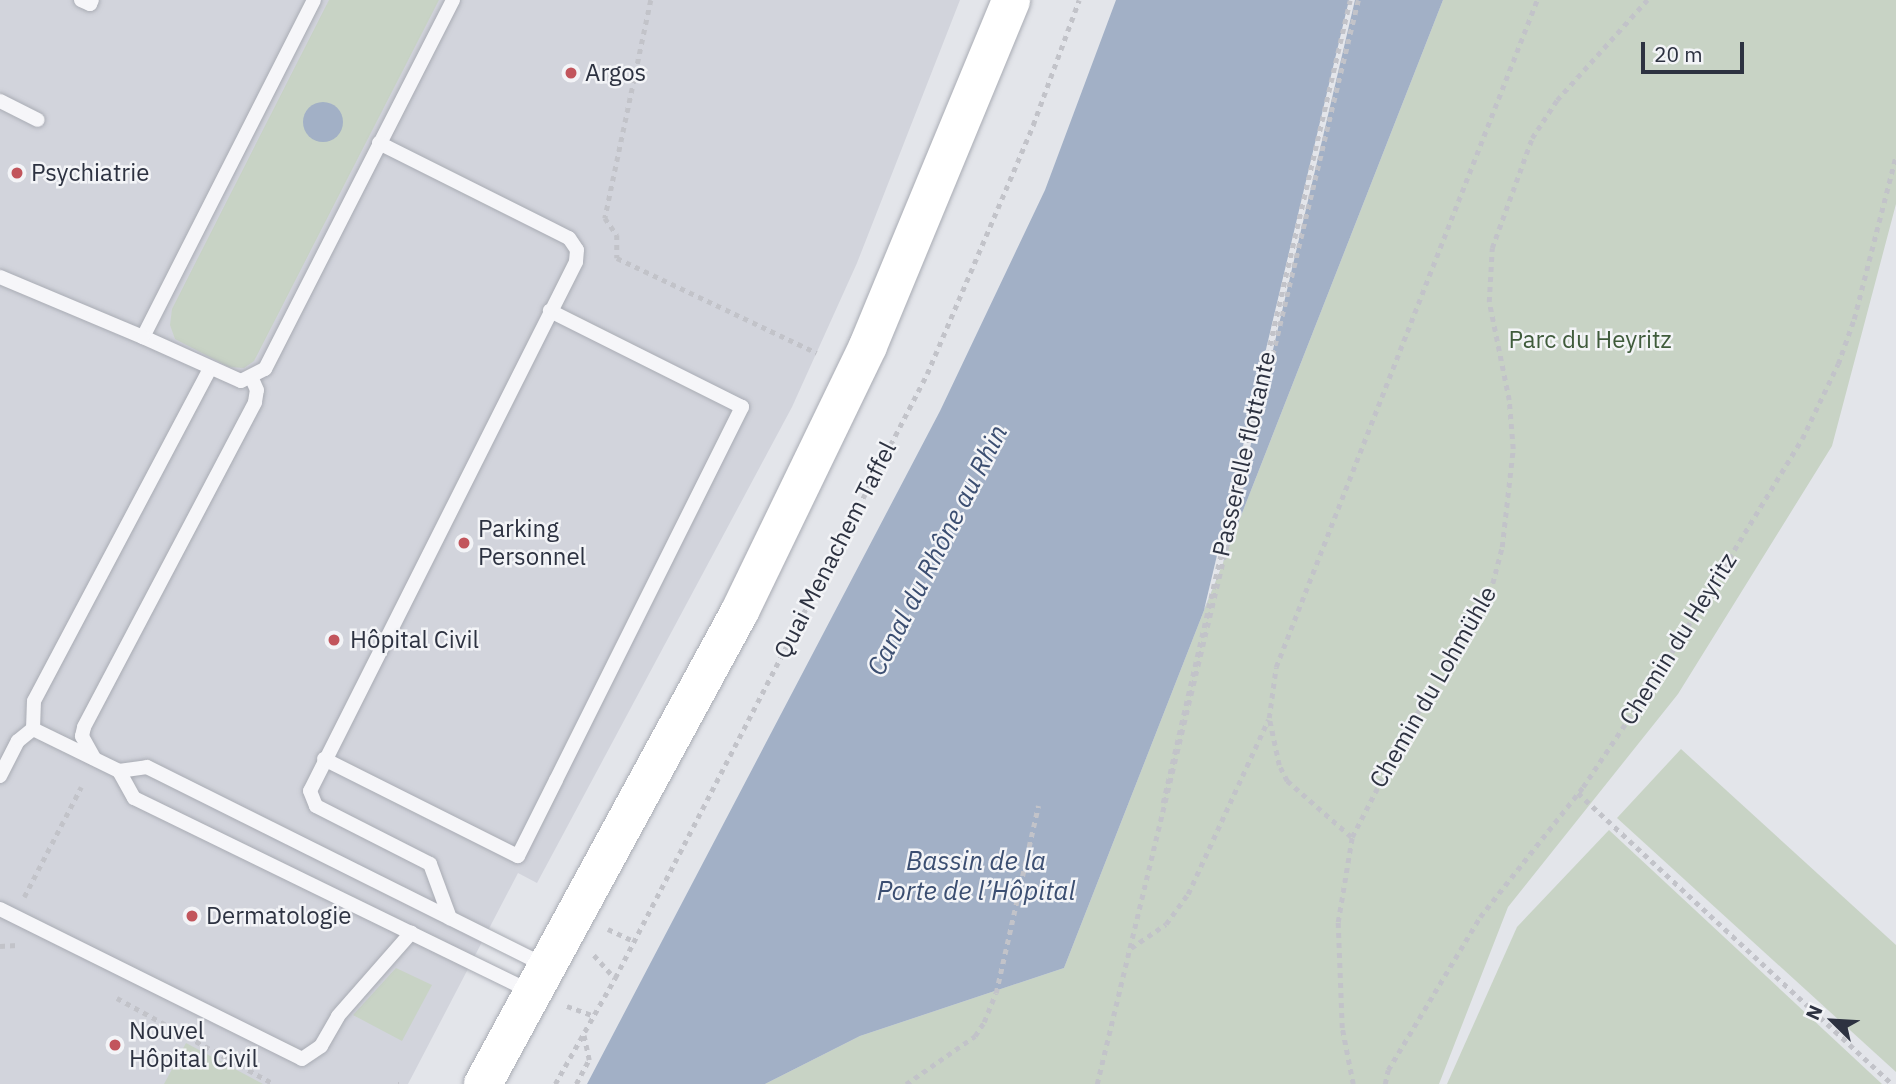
<!DOCTYPE html>
<meta charset="utf-8">
<style>
body{margin:0}
#map{position:relative;width:1896px;height:1084px;overflow:hidden;background:#e3e5ea;font-family:"IBM Plex Sans",sans-serif}
div>[style]{position:absolute}
.built>*{inset:0;background:#d2d4dc}
.green>*{inset:0;background:#c8d3c5}
.water>*{inset:0;background:#a2b0c6}
.round{border-radius:50%}
.pier>*{inset:0;background:#e3e5ea}
.path>*{height:4.5px;margin-top:-2.25px;transform-origin:0;background:repeating-linear-gradient(90deg,#c2c3c9 0 5px,transparent 0 10px)}
.roads{filter:drop-shadow(0 0 2px #a9acb4) drop-shadow(0 0 2px #a9acb4)}
.lane>*{height:14px;margin:-7px;padding:0 7px;transform-origin:7px;border-radius:7px;background:#f6f6f9}
.secondary>*{height:38px;margin:-19px;padding:0 19px;transform-origin:19px;border-radius:19px;background:#fff}
.dots>*{width:19px;height:19px;translate:-50% -50%;box-sizing:border-box;border:4px solid #f3f4f7;border-radius:50%}
span{translate:-50% -50%;white-space:nowrap;text-align:center;line-height:1.15;-webkit-text-stroke:5px #f3f4f7;paint-order:stroke}
.poi-label{font-size:24px;color:#2d3241}
.left{translate:0 -50%;text-align:left}
.park-label{font-size:24px;color:#3f5b3b}
.street-label{font-size:24px;color:#2d3241}
.water-label{font-size:26px;color:#3b4e71;font-style:italic}
.north{position:absolute;left:1798px;top:986px;width:70px;height:70px;-webkit-text-stroke:5px #f3f4f7;paint-order:stroke;rotate:294deg;font-size:19px;font-weight:700;line-height:28px;text-align:center;color:#2d3241}
.north::after{content:'';display:block;margin:auto;width:24px;height:32px;background:#2d3241;clip-path:polygon(50% 0,100% 100%,50% 72%,0 100%)}
.scale{position:absolute;left:1641px;top:42px;width:103px;height:32px;box-sizing:border-box;border:4px solid #2d3241;border-top:0;padding-left:9px;font-size:21px;line-height:24px;white-space:nowrap;color:#2d3241;-webkit-text-stroke:5px #f3f4f7;paint-order:stroke}
</style>
<div id="map">
<div class="built">
<i style="clip-path:polygon(0 0,960px 0,857px 263px,792px 407px,537px 883px,518px 873px,408px 1084px,0 1084px)"></i>
</div>
<div class="green">
<i style="clip-path:polygon(evenodd,329px 0,439px 0,254px 361px,244px 368px,229px 367px,175px 339px,170px 325px,172px 309px,329px 0,330px 103px,340px 111px,319px 141px,308px 135px,304px 117px,306px 111px,330px 103px)"></i>
<i style="clip-path:polygon(1443px 0,1896px 0,1896px 204px,1832px 446px,1678px 694px,1508px 907px,1439px 1084px,765px 1084px,860px 1036px,1064px 968px)"></i>
<i style="clip-path:polygon(1681px 749px,1896px 945px,1896px 1072px,1617px 818px)"></i>
<i style="clip-path:polygon(1609px 830px,1882px 1084px,1447px 1084px,1517px 927px)"></i>
<i style="clip-path:polygon(396px 968px,432px 985px,402px 1041px,353px 1015px)"></i>
<i style="clip-path:polygon(186px 1043px,263px 1084px,164px 1084px)"></i>
</div>
<div class="water">
<i style="clip-path:polygon(1116px 0,1443px 0,1064px 968px,860px 1036px,765px 1084px,587px 1084px,940px 411px,1045px 190px)"></i>
<i class="round" style="left:303px;top:102px;width:40px;height:40px"></i>
</div>
<div class="pier">
<i style="clip-path:polygon(1349px 0,1355px 0,1223px 563px,1204px 610px)"></i>
</div>
<div class="path">
<i style="left:651px;top:0;width:223px;rotate:101.9deg"></i>
<i style="left:605px;top:218px;width:21px;rotate:55deg"></i>
<i style="left:617px;top:235px;width:23px;rotate:90deg"></i>
<i style="left:617px;top:258px;width:221px;rotate:25.4deg"></i>
<i style="left:1578px;top:793px;width:428px;rotate:42.8deg"></i>
<i style="left:1163px;top:803px;width:824px;rotate:-76.89deg"></i>
<i style="left:1351px;top:837px;width:85px;rotate:-138.8deg"></i>
<i style="left:1287px;top:781px;width:18px;rotate:-117deg"></i>
<i style="left:1279px;top:765px;width:48px;rotate:-102deg"></i>
<i style="left:1269px;top:718px;width:51px;rotate:-82.2deg"></i>
<i style="left:1276px;top:667px;width:716px;rotate:-68.63deg"></i>
<i style="left:24px;top:897px;width:124px;rotate:-62.6deg"></i>
<i style="left:608px;top:929px;width:29px;rotate:25deg"></i>
<i style="left:0;top:946px;width:17px;rotate:-3deg"></i>
<i style="left:1131px;top:948px;width:42px;rotate:-34.4deg"></i>
<i style="left:1166px;top:924px;width:37px;rotate:-54deg"></i>
<i style="left:1188px;top:894px;width:192px;rotate:-65.3deg"></i>
<i style="left:594px;top:955px;width:31px;rotate:48deg"></i>
<i style="left:117px;top:998px;width:179px;rotate:28.7deg"></i>
<i style="left:567px;top:1006px;width:29px;rotate:20deg"></i>
<i style="left:398px;top:1084px;width:1px"></i>
<i style="left:555px;top:1084px;width:122px;rotate:-60.5deg"></i>
<i style="left:615px;top:978px;width:680px;rotate:-62.68deg"></i>
<i style="left:927px;top:374px;width:271px;rotate:-66.9deg"></i>
<i style="left:1033px;top:125px;width:133px;rotate:-69.8deg"></i>
<i style="left:576px;top:1084px;width:27px;rotate:-62deg"></i>
<i style="left:589px;top:1060px;width:25px;rotate:-102deg"></i>
<i style="left:906px;top:1084px;width:84px;rotate:-34.8deg"></i>
<i style="left:975px;top:1036px;width:17px;rotate:-57deg"></i>
<i style="left:984px;top:1022px;width:31px;rotate:-68deg"></i>
<i style="left:996px;top:993px;width:192px;rotate:-77.3deg"></i>
<i style="left:1097px;top:1084px;width:1115px;rotate:-76.46deg"></i>
<i style="left:1353px;top:1084px;width:57px;rotate:-101.1deg"></i>
<i style="left:1342px;top:1028px;width:106px;rotate:-92.2deg"></i>
<i style="left:1338px;top:922px;width:86px;rotate:-80.6deg"></i>
<i style="left:1352px;top:837px;width:128px;rotate:-62.6deg"></i>
<i style="left:1411px;top:723px;width:121px;rotate:-57.1deg"></i>
<i style="left:1477px;top:621px;width:31px;rotate:-65deg"></i>
<i style="left:1490px;top:593px;width:48px;rotate:-75.4deg"></i>
<i style="left:1502px;top:547px;width:99px;rotate:-83.6deg"></i>
<i style="left:1513px;top:449px;width:49px;rotate:-94.7deg"></i>
<i style="left:1509px;top:400px;width:100px;rotate:-101.5deg"></i>
<i style="left:1489px;top:302px;width:54px;rotate:-86.8deg"></i>
<i style="left:1492px;top:248px;width:117px;rotate:-70deg"></i>
<i style="left:1532px;top:138px;width:45px;rotate:-56.7deg"></i>
<i style="left:1557px;top:100px;width:135px;rotate:-48deg"></i>
<i style="left:1385px;top:1084px;width:14px;rotate:-78deg"></i>
<i style="left:1388px;top:1070px;width:179px;rotate:-59deg"></i>
<i style="left:1480px;top:917px;width:166px;rotate:-51.6deg"></i>
<i style="left:1583px;top:787px;width:131px;rotate:-56.2deg"></i>
<i style="left:1656px;top:678px;width:280px;rotate:-58.6deg"></i>
<i style="left:1802px;top:439px;width:83px;rotate:-64.4deg"></i>
<i style="left:1838px;top:364px;width:48px;rotate:-70.4deg"></i>
<i style="left:1854px;top:319px;width:168px;rotate:-75.6deg"></i>
</div>
<div class="roads">
<div class="lane">
<i style="left:81px;top:0;width:10px;rotate:24deg"></i>
<i style="left:90px;top:4px;width:4px;rotate:-63deg"></i>
<i style="left:314px;top:0;width:378px;rotate:116.9deg"></i>
<i style="left:143px;top:337px;width:107px;rotate:24.2deg"></i>
<i style="left:241px;top:381px;width:27px;rotate:-27deg"></i>
<i style="left:265px;top:369px;width:414px;rotate:-63deg"></i>
<i style="left:0;top:101px;width:42px;rotate:26.6deg"></i>
<i style="left:379px;top:143px;width:212px;rotate:26.6deg"></i>
<i style="left:569px;top:238px;width:14px;rotate:56deg"></i>
<i style="left:577px;top:250px;width:12px;rotate:95deg"></i>
<i style="left:576px;top:262px;width:592px;rotate:116.69deg"></i>
<i style="left:310px;top:791px;width:16px;rotate:68deg"></i>
<i style="left:316px;top:806px;width:128px;rotate:27deg"></i>
<i style="left:430px;top:864px;width:58px;rotate:69.7deg"></i>
<i style="left:0;top:277px;width:155px;rotate:22.8deg"></i>
<i style="left:33px;top:729px;width:96px;rotate:26deg"></i>
<i style="left:119px;top:771px;width:31px;rotate:61deg"></i>
<i style="left:134px;top:798px;width:442px;rotate:26deg"></i>
<i style="left:33px;top:729px;width:28px;rotate:-88deg"></i>
<i style="left:34px;top:701px;width:374px;rotate:-62.1deg"></i>
<i style="left:94px;top:758px;width:25px;rotate:-119deg"></i>
<i style="left:82px;top:736px;width:9px;rotate:-77deg"></i>
<i style="left:84px;top:727px;width:367px;rotate:-62.2deg"></i>
<i style="left:255px;top:402px;width:12px;rotate:-81deg"></i>
<i style="left:257px;top:390px;width:12px;rotate:-114deg"></i>
<i style="left:324px;top:759px;width:217px;rotate:26.6deg"></i>
<i style="left:518px;top:856px;width:85px;rotate:-63.4deg"></i>
<i style="left:556px;top:780px;width:417px;rotate:-63.5deg"></i>
<i style="left:742px;top:407px;width:215px;rotate:-153.4deg"></i>
<i style="left:119px;top:771px;width:28px;rotate:-8deg"></i>
<i style="left:147px;top:767px;width:446px;rotate:26.5deg"></i>
<i style="left:0;top:776px;width:39px;rotate:-63deg"></i>
<i style="left:18px;top:741px;width:19px;rotate:-39deg"></i>
<i style="left:0;top:909px;width:337px;rotate:26.4deg"></i>
<i style="left:302px;top:1059px;width:23px;rotate:-34deg"></i>
<i style="left:321px;top:1046px;width:34px;rotate:-60deg"></i>
<i style="left:338px;top:1016px;width:111px;rotate:-48.7deg"></i>
</div>
<div class="secondary">
<i style="left:483px;top:1084px;width:538px;rotate:-61.48deg"></i>
<i style="left:740px;top:611px;width:294px;rotate:-64.2deg"></i>
<i style="left:868px;top:346px;width:374px;rotate:-67.5deg"></i>
</div>
</div>
<div class="dots">
<i style="left:571px;top:73px;background:#c2555c"></i>
<i style="left:17px;top:173px;background:#c2555c"></i>
<i style="left:464px;top:543px;background:#c2555c"></i>
<i style="left:334px;top:640px;background:#c2555c"></i>
<i style="left:192px;top:916px;background:#c2555c"></i>
<i style="left:115px;top:1045px;background:#c2555c"></i>
</div>
<div class="poi-label">
<span class="left" style="left:585px;top:73px">Argos</span>
<span class="left" style="left:31px;top:173px">Psychiatrie</span>
<span class="left" style="left:478px;top:543px">Parking<br>Personnel</span>
<span class="left" style="left:350px;top:640px">Hôpital Civil</span>
<span class="left" style="left:206px;top:916px">Dermatologie</span>
<span class="left" style="left:129px;top:1045px">Nouvel<br>Hôpital Civil</span>
</div>
<div class="park-label">
<span style="left:1590px;top:340px">Parc du Heyritz</span>
</div>
<div class="street-label">
<span style="left:1244px;top:454px;rotate:-77deg">Passerelle flottante</span>
<span style="left:835px;top:550px;rotate:-63deg">Quai Menachem Taffel</span>
<span style="left:1678px;top:639px;rotate:-58deg">Chemin du Heyritz</span>
<span style="left:1433px;top:687px;rotate:-60deg">Chemin du Lohmühle</span>
</div>
<div class="water-label">
<span style="left:937px;top:550px;rotate:-63deg">Canal du Rhône au Rhin</span>
<span style="left:976px;top:876px">Bassin de la<br>Porte de l’Hôpital</span>
</div>
<div class="north">N</div>
<div class="scale">20 m</div>
</div>
